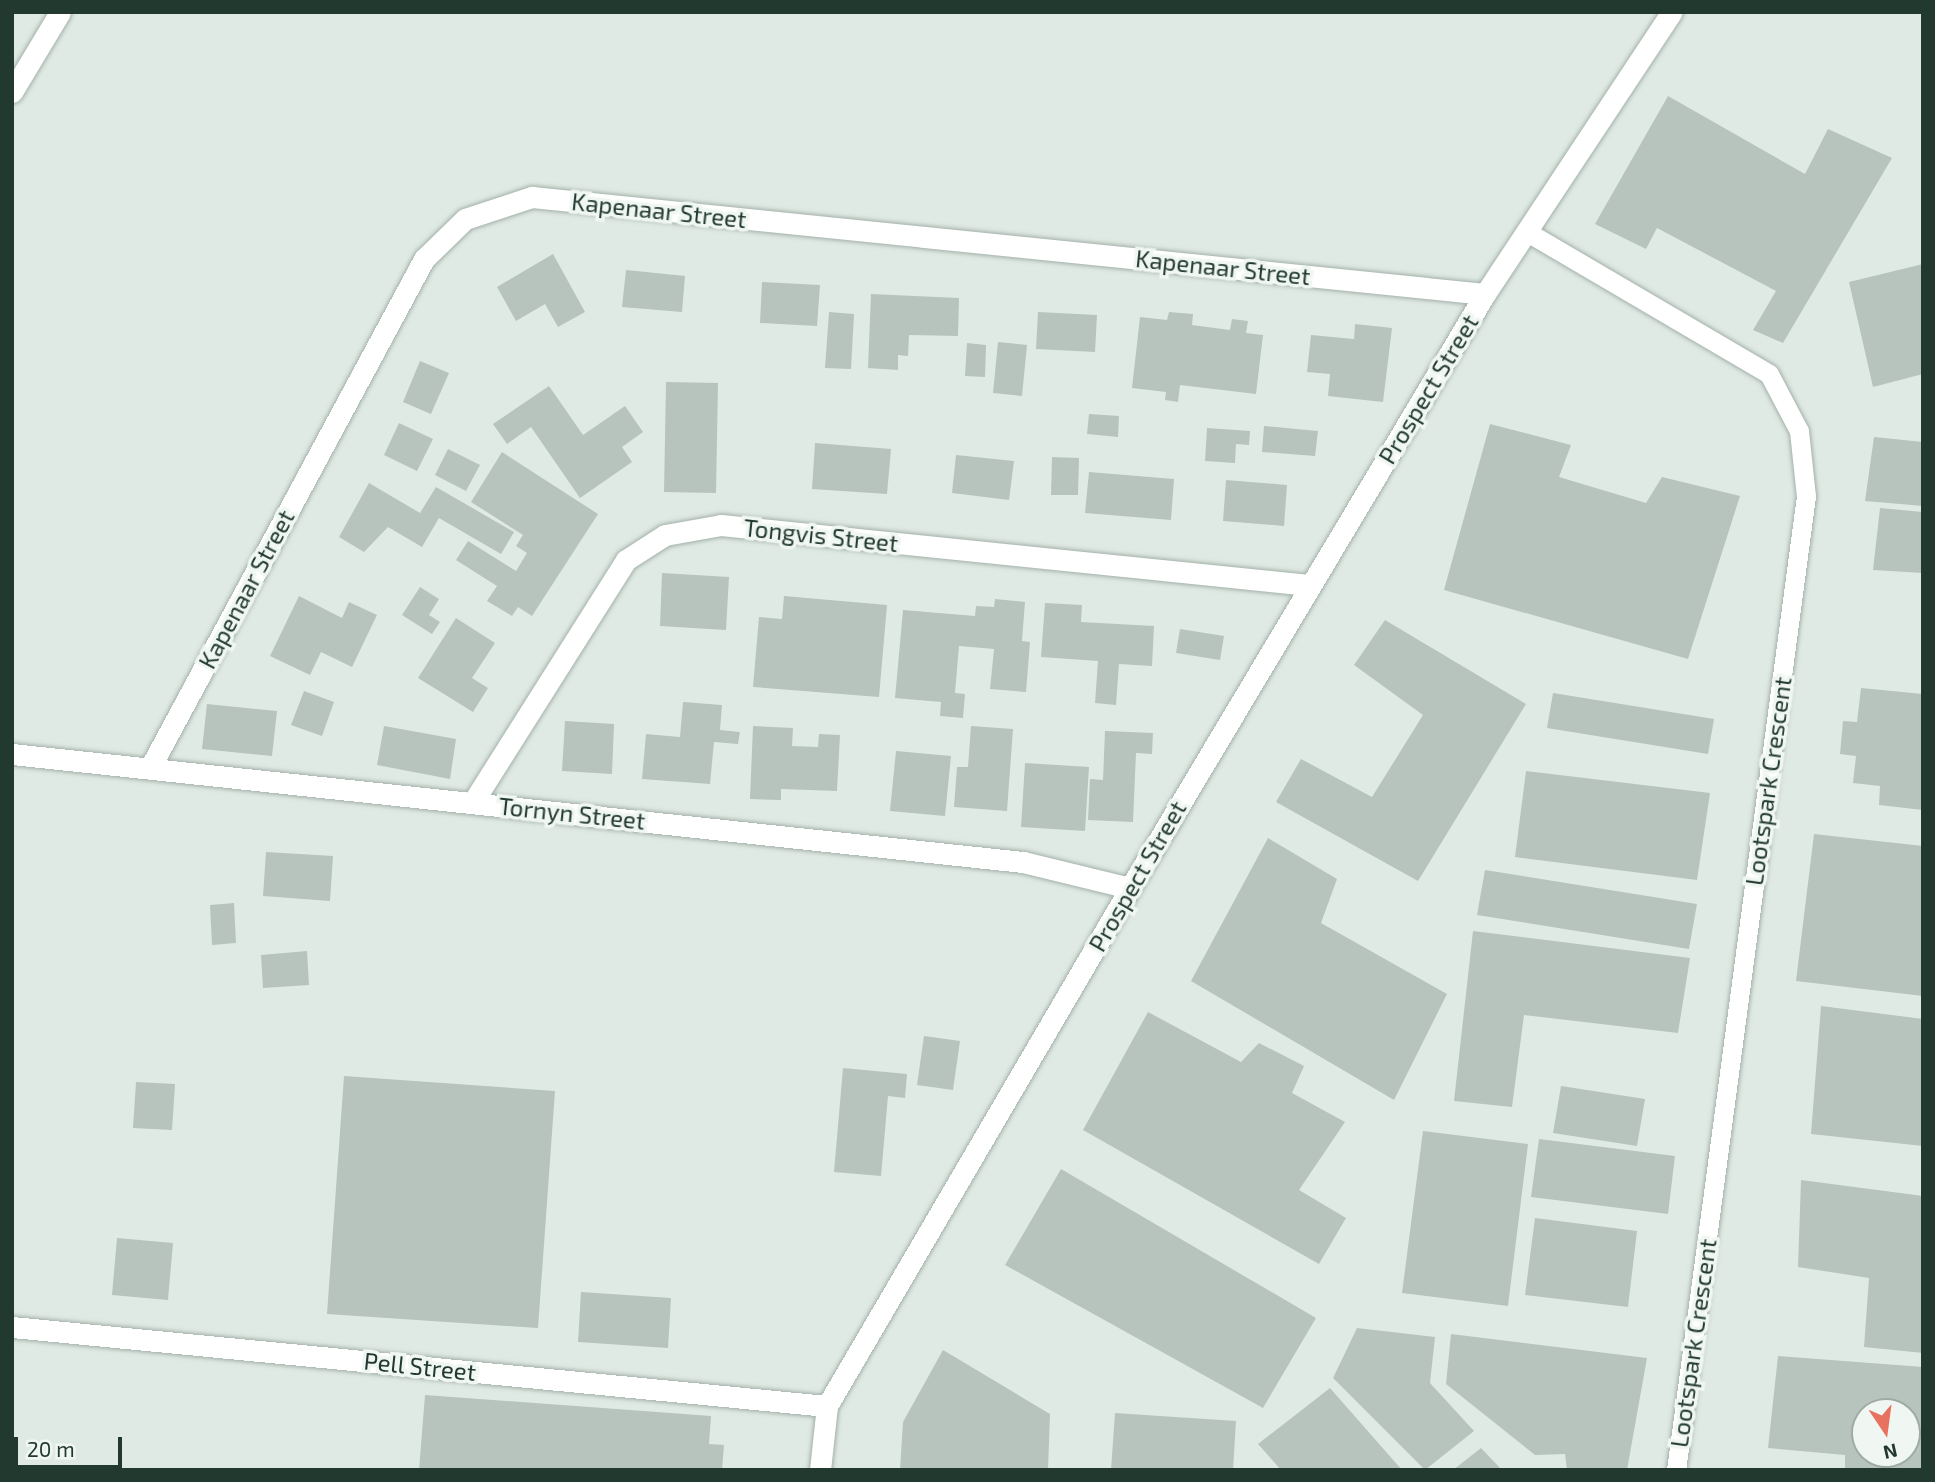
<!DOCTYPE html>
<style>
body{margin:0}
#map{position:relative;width:1935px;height:1482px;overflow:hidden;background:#e0eae4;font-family:"Exo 2",sans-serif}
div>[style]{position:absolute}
.building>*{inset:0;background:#b6c4bd}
.roads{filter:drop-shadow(0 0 2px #a3b1aa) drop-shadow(0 0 2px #a3b1aa)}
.lane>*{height:19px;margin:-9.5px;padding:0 9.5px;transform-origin:9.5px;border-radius:9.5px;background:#fff}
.street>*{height:21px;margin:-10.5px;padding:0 10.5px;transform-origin:10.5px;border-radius:10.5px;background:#fff}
span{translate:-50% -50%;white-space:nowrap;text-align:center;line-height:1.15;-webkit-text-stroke:7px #f0f7f3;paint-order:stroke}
.street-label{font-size:24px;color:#223930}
.frame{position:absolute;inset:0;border:14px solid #223930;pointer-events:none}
.north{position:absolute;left:1851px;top:1398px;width:70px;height:70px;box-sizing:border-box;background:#f0f7f3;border:2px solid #9eaba5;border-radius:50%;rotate:167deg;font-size:19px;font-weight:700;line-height:28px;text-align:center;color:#223930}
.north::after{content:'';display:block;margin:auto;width:24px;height:32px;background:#e87260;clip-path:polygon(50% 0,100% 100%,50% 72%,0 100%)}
.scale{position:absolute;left:14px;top:1437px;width:108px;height:32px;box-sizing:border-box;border:4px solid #223930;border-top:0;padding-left:9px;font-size:21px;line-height:24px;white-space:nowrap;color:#223930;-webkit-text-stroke:5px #f0f7f3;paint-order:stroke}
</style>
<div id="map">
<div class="building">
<i style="clip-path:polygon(1668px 96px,1805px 174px,1828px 129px,1892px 158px,1783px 343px,1753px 330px,1776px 291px,1657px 228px,1646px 249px,1595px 224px)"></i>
<i style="clip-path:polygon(553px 254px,585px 312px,558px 327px,545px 304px,516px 321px,497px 287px)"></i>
<i style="clip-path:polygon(1923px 264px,1923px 374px,1873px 387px,1849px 282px)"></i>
<i style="clip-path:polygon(626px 270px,685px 276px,682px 312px,622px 307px)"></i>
<i style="clip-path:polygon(762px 282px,820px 285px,817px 326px,760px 323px)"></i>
<i style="clip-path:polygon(871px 294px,959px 298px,958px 336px,909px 335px,908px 356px,898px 355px,898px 370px,868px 368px)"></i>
<i style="clip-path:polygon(829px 312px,854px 314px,851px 369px,825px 368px)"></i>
<i style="clip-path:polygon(1038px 312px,1097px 315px,1095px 352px,1036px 349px)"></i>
<i style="clip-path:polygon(1169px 312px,1193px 314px,1192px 325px,1230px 330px,1232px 319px,1248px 321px,1246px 333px,1263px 335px,1256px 394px,1180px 385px,1178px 402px,1165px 400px,1166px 392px,1132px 388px,1140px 317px,1167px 320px)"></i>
<i style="clip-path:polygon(1355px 324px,1392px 328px,1383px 402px,1328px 396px,1330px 374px,1307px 372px,1311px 335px,1354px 339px)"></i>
<i style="clip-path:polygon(998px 342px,1027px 345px,1022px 396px,993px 393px)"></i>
<i style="clip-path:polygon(967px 343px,986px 345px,985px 377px,965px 376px)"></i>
<i style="clip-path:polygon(420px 361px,449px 373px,431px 414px,403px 402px)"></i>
<i style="clip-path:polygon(666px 382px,718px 383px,716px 493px,664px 492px)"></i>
<i style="clip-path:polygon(549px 386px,583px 435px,625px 406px,643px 432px,622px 447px,632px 462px,580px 498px,531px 427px,507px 444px,493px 424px)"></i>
<i style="clip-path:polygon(1089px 414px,1119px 416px,1118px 437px,1087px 434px)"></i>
<i style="clip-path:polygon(399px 423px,433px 439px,417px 471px,384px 455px)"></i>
<i style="clip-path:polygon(1490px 424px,1571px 445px,1559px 477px,1646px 503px,1662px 477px,1740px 496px,1688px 659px,1444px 590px)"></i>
<i style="clip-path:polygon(1264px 426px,1318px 431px,1315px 456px,1262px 452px)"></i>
<i style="clip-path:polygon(1207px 428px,1250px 431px,1249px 445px,1236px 444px,1235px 463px,1205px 461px)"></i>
<i style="clip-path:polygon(1874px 437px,1923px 442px,1923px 506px,1865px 501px)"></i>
<i style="clip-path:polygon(815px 443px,891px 449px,887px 494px,812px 489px)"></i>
<i style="clip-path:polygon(448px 449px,480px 465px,466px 491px,435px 475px)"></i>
<i style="clip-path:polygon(502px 452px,598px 514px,532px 616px,518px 607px,512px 616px,487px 601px,497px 586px,456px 560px,468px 541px,516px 571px,527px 553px,516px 546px,523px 535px,471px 502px)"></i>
<i style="clip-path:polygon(956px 455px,1014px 461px,1009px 500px,952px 493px)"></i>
<i style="clip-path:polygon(1052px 457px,1079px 458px,1078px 495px,1051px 495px)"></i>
<i style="clip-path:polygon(1089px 472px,1174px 479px,1171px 520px,1085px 513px)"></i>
<i style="clip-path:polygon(1226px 480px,1287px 485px,1284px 526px,1223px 521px)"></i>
<i style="clip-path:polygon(369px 483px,420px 513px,436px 487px,514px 532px,501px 554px,439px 518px,422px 547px,388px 527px,364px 552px,339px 537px)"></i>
<i style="clip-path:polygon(1880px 508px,1923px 512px,1923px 573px,1873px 570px)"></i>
<i style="clip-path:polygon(662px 573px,729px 577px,726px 630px,660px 626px)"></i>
<i style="clip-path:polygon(420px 587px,439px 599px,429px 615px,440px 622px,432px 634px,402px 615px)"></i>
<i style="clip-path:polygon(299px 596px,342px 618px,349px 602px,377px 615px,352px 667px,321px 652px,310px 675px,270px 656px)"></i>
<i style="clip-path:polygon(784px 596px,887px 605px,879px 697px,753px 687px,759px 617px,782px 619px)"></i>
<i style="clip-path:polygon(995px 599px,1025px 602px,1022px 641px,1030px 642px,1026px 692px,990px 689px,994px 649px,959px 646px,955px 693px,965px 694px,963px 718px,940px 716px,941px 702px,895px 698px,903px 610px,975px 616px,976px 606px,994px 607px)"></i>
<i style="clip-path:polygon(1045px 603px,1082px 605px,1081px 622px,1154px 626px,1152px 666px,1119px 664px,1116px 705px,1095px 703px,1098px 661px,1041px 657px)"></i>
<i style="clip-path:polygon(456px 618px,495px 643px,472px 678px,488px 688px,473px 712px,418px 678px)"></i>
<i style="clip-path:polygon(1385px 620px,1526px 704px,1418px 881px,1276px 802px,1301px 759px,1372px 797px,1423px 715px,1354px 665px)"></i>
<i style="clip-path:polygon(1180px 629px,1224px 636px,1220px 660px,1176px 653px)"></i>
<i style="clip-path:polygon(1861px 688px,1923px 694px,1923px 810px,1879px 805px,1880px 786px,1853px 783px,1856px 756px,1840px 754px,1843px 721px,1857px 722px)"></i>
<i style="clip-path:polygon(304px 691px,334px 702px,322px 736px,291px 725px)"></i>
<i style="clip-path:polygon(1553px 693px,1714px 719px,1708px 754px,1547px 728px)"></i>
<i style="clip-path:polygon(683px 702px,722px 705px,720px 730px,740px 732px,738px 744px,714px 742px,710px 784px,642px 779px,646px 734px,680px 737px)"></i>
<i style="clip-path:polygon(207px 704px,277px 711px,272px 756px,202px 749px)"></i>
<i style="clip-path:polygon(565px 721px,614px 724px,612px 774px,562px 771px)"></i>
<i style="clip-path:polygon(384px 726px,456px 739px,450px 779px,377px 765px)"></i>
<i style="clip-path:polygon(753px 726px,793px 728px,792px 746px,818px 747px,819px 734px,840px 735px,837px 791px,781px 789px,781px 800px,750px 799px)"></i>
<i style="clip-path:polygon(971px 726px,1013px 729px,1007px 811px,954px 807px,957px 767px,968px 767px)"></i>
<i style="clip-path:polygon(1105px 731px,1153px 733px,1152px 754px,1136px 753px,1133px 822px,1088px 820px,1090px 779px,1103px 780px)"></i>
<i style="clip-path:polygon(896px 751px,951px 756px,945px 816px,890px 811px)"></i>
<i style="clip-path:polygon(1025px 763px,1089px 767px,1085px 831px,1021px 827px)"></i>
<i style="clip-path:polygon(1526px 771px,1710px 793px,1697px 880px,1515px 857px)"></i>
<i style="clip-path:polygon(1814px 834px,1923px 846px,1923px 996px,1796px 981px)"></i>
<i style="clip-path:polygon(1268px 838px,1337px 879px,1321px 923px,1447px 994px,1394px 1100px,1191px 981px)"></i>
<i style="clip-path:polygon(266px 852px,333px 856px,330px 901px,263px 896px)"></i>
<i style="clip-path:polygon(1485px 870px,1697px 904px,1689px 949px,1477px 915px)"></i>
<i style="clip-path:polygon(234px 903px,236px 943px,212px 945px,210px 905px)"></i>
<i style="clip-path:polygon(1473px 931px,1690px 958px,1678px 1033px,1524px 1015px,1512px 1107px,1454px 1101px)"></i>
<i style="clip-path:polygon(307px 951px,309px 985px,263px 988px,261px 955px)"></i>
<i style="clip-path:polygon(1821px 1006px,1923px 1019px,1923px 1146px,1811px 1134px)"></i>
<i style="clip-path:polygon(1148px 1012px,1241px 1062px,1259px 1043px,1304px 1066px,1292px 1093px,1345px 1122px,1299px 1190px,1346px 1218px,1319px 1264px,1083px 1130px)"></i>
<i style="clip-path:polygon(924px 1036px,960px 1041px,953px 1090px,917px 1085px)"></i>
<i style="clip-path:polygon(843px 1068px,907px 1074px,905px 1098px,888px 1096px,881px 1176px,834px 1172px)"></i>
<i style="clip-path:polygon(344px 1076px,555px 1091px,538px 1328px,327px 1314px)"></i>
<i style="clip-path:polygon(136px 1082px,175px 1084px,172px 1130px,133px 1128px)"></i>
<i style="clip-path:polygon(1561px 1086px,1645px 1099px,1637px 1146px,1553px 1133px)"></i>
<i style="clip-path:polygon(1423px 1131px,1528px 1144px,1508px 1306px,1402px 1293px)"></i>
<i style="clip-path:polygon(1539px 1139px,1675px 1156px,1668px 1214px,1531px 1197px)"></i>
<i style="clip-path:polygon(1061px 1169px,1316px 1318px,1263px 1408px,1005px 1265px)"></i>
<i style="clip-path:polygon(1801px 1180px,1923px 1196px,1923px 1353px,1864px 1347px,1869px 1278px,1798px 1267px)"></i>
<i style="clip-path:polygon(1535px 1218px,1637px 1231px,1628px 1307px,1525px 1295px)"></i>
<i style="clip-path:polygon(117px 1238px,173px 1243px,168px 1300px,112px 1295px)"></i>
<i style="clip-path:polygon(581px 1292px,671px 1298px,668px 1348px,578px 1342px)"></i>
<i style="clip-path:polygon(1357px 1328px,1435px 1337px,1430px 1383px,1474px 1431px,1425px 1470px,1333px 1378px)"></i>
<i style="clip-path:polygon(1451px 1334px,1647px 1358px,1627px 1470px,1567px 1470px,1565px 1454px,1535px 1455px,1446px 1384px)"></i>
<i style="clip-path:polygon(943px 1350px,1050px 1414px,1048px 1470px,900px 1470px,903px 1422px)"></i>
<i style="clip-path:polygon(evenodd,1778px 1356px,1923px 1367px,1923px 1470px,1845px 1470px,1845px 1455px,1768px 1448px,1778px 1356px,1865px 1412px,1907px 1412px,1907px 1454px,1865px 1454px,1865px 1412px)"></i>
<i style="clip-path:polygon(1330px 1388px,1402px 1470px,1281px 1470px,1258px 1444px)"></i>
<i style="clip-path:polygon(425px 1395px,711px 1416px,709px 1444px,724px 1445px,722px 1470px,419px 1470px)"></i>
<i style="clip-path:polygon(1115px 1413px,1236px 1421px,1233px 1470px,1111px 1470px)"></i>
<i style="clip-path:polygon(1481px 1448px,1502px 1470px,1453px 1470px)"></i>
</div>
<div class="roads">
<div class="lane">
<i style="left:1529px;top:233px;width:278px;rotate:30.4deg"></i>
<i style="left:1769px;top:374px;width:64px;rotate:62.2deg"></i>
<i style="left:1799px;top:431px;width:65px;rotate:83.9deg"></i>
<i style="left:1806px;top:496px;width:983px;rotate:97.6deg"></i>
</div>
<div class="street">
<i style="left:12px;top:92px;width:93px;rotate:-59deg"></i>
<i style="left:12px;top:754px;width:1017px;rotate:6.1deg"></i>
<i style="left:1023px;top:862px;width:110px;rotate:13.7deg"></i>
<i style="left:151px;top:766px;width:576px;rotate:-61.7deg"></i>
<i style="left:424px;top:259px;width:57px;rotate:-44.3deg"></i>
<i style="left:465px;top:219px;width:71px;rotate:-18.2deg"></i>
<i style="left:532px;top:197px;width:958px;rotate:5.81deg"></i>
<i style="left:473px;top:802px;width:286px;rotate:-57.7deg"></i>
<i style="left:626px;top:560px;width:46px;rotate:-32.7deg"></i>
<i style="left:665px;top:535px;width:57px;rotate:-10.1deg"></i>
<i style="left:721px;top:525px;width:591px;rotate:5.83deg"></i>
<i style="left:12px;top:1327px;width:819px;rotate:5.54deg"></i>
<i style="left:820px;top:1470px;width:64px;rotate:-83.8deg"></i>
<i style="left:827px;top:1406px;width:600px;rotate:-59.67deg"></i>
<i style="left:1130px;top:888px;width:692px;rotate:-59.14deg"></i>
<i style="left:1485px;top:294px;width:338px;rotate:-56.5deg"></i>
</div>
</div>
<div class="street-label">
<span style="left:659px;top:210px;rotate:6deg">Kapenaar Street</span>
<span style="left:1223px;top:267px;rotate:6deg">Kapenaar Street</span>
<span style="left:1428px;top:389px;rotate:-59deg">Prospect Street</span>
<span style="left:821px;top:535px;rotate:6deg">Tongvis Street</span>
<span style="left:246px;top:589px;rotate:-62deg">Kapenaar Street</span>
<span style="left:1768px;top:781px;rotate:-82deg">Lootspark Crescent</span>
<span style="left:572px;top:813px;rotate:6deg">Tornyn Street</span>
<span style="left:1137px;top:876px;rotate:-60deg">Prospect Street</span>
<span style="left:1693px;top:1343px;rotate:-82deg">Lootspark Crescent</span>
<span style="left:420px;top:1366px;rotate:6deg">Pell Street</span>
</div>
<div class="frame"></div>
<div class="north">N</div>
<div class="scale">20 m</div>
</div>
